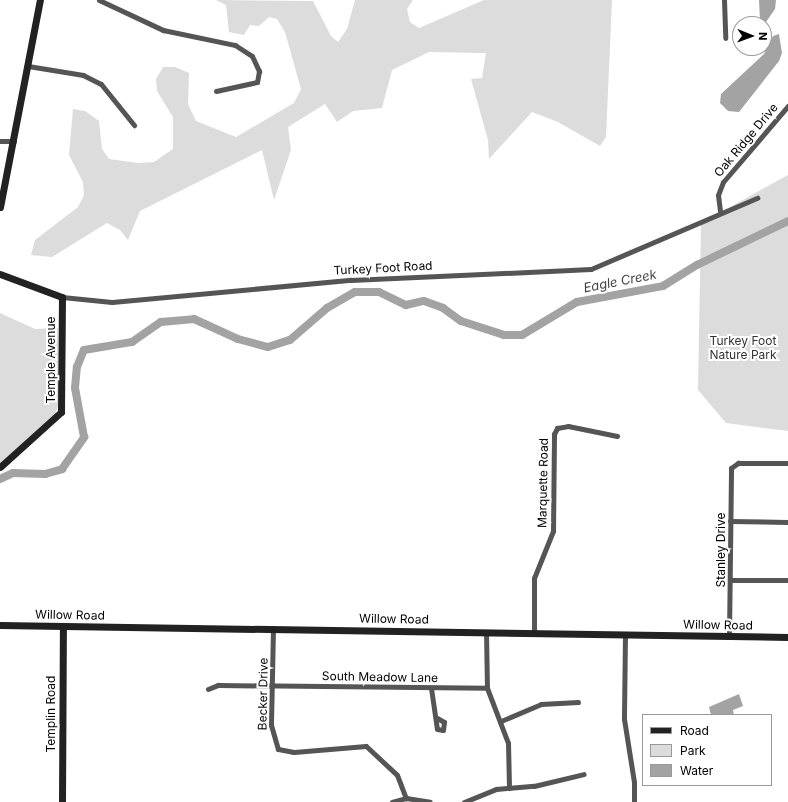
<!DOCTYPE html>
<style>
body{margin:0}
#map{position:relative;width:788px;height:802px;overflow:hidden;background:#fff;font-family:Inter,sans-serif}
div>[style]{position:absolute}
.green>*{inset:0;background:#dcdcdc}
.water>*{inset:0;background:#a3a3a3}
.river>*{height:8px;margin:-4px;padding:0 4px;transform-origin:4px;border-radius:4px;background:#a3a3a3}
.street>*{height:5px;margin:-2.5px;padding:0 2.5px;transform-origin:2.5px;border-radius:2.5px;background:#555}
.secondary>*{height:7px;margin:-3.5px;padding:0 3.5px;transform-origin:3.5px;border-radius:3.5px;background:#222}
span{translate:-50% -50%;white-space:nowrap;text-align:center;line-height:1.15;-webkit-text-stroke:4px #fff;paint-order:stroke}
.street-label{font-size:12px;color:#000}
.park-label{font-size:12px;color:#333}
.water-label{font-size:13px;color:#444;font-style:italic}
.legend{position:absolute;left:642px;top:714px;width:130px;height:72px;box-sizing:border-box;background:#fff;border:1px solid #999;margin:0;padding:5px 7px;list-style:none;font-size:12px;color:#000}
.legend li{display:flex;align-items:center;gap:8px;height:20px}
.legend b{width:20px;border:1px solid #999}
.north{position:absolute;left:732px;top:16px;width:40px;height:40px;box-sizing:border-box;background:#fff;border:1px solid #999;border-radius:50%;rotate:91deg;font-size:11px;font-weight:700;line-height:16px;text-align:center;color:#000}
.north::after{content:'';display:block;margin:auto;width:14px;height:18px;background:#000;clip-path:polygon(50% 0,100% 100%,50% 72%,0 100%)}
</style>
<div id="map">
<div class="green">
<i style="clip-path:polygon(216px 0,313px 1px,331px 36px,338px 42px,347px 29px,355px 0,413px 0,407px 9px,410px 22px,419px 28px,484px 0,612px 0,606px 137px,600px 146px,558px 122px,532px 112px,489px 159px,488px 140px,471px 79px,482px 78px,486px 53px,429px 52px,392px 70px,382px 108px,353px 111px,337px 122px,325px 104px,288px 127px,291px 150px,274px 200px,262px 150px,140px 211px,128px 240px,120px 230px,107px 223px,52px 257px,31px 255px,35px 240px,78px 207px,84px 195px,83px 182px,69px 155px,73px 109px,85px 111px,99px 121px,102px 149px,109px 159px,138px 163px,154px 162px,173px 149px,173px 117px,157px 91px,156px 79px,163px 67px,175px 67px,189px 73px,188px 104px,196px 121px,236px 137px,294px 103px,301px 89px,285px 32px,277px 19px,269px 17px,259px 26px,250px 25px,244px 35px,229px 32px,226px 5px)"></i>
<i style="clip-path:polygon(788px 175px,788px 431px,726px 423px,698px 390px,701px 223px)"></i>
<i style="clip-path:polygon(0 313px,35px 329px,58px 328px,59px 404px,55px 415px,0 463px)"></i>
</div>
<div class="water">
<i style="clip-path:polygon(759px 0,776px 0,775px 9px,766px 22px,760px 20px)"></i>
<i style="clip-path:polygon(779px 34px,782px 53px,779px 61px,739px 112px,728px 111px,720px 103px,721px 94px,764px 54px,773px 36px)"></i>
<i style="clip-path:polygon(739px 694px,743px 706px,733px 710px,734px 715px,711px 715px,709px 707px)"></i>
</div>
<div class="river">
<i style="left:0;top:479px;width:14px;rotate:-25deg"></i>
<i style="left:13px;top:473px;width:32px;rotate:2deg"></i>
<i style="left:45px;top:474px;width:18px;rotate:-16deg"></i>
<i style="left:62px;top:469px;width:39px;rotate:-55deg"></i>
<i style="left:84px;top:437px;width:50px;rotate:-100.4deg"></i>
<i style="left:75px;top:388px;width:21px;rotate:-85deg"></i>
<i style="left:77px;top:367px;width:18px;rotate:-68deg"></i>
<i style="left:84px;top:350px;width:49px;rotate:-9.5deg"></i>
<i style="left:132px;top:342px;width:35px;rotate:-35deg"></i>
<i style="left:161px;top:322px;width:33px;rotate:-5deg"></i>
<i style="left:194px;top:319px;width:48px;rotate:24.4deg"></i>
<i style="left:238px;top:339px;width:31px;rotate:15deg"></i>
<i style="left:268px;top:347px;width:23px;rotate:-18deg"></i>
<i style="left:290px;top:340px;width:49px;rotate:-40.9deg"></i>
<i style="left:327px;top:308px;width:32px;rotate:-30deg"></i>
<i style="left:355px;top:292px;width:24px"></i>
<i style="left:379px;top:292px;width:30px;rotate:26deg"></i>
<i style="left:406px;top:305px;width:18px;rotate:-13deg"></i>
<i style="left:424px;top:301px;width:20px;rotate:20deg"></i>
<i style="left:443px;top:308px;width:22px;rotate:36deg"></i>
<i style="left:461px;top:321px;width:45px;rotate:18deg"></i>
<i style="left:504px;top:335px;width:18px"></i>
<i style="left:522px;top:335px;width:64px;rotate:-31deg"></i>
<i style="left:577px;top:302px;width:87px;rotate:-10.5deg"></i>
<i style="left:663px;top:286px;width:40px;rotate:-32deg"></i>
<i style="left:697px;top:265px;width:101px;rotate:-25.8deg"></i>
</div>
<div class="street">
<i style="left:99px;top:0;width:71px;rotate:25.1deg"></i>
<i style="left:163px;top:30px;width:74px;rotate:11.8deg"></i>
<i style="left:235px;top:45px;width:20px;rotate:33deg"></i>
<i style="left:252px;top:56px;width:17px;rotate:65deg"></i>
<i style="left:259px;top:71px;width:11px;rotate:100deg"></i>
<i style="left:257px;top:82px;width:42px;rotate:167.6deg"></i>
<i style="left:724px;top:0;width:38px;rotate:88deg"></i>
<i style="left:28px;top:66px;width:56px;rotate:9.3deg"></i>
<i style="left:83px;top:75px;width:20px;rotate:27deg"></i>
<i style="left:101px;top:84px;width:53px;rotate:51.2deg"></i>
<i style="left:0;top:141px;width:14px"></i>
<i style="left:720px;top:211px;width:16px;rotate:-97deg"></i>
<i style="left:718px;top:195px;width:14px;rotate:-69deg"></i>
<i style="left:723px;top:182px;width:100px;rotate:-49.5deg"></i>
<i style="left:62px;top:297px;width:50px;rotate:5.7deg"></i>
<i style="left:112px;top:302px;width:240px;rotate:-5.3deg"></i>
<i style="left:351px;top:280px;width:240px;rotate:-2.6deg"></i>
<i style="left:591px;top:269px;width:181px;rotate:-23.2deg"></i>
<i style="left:730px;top:521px;width:58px;rotate:1deg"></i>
<i style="left:731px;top:580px;width:57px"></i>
<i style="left:273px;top:628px;width:97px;rotate:91.2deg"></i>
<i style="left:271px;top:725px;width:25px;rotate:74deg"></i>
<i style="left:278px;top:749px;width:16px;rotate:11deg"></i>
<i style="left:294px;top:752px;width:72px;rotate:-4.8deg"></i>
<i style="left:366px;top:746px;width:42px;rotate:43.1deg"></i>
<i style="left:397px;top:775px;width:25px;rotate:69deg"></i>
<i style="left:406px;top:798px;width:24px;rotate:9deg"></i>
<i style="left:486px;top:632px;width:56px;rotate:89deg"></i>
<i style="left:487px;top:688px;width:59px;rotate:69.1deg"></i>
<i style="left:508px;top:743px;width:45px;rotate:88.7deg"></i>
<i style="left:534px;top:632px;width:54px;rotate:-90deg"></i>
<i style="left:534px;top:578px;width:51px;rotate:-68deg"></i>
<i style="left:553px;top:531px;width:97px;rotate:-89.4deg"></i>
<i style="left:554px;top:434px;width:7px;rotate:-63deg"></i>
<i style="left:557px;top:428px;width:11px;rotate:-10deg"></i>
<i style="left:568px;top:426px;width:50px;rotate:11.5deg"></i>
<i style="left:625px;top:634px;width:85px;rotate:90.7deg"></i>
<i style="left:624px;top:719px;width:64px;rotate:81deg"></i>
<i style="left:634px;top:782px;width:20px;rotate:90deg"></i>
<i style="left:729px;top:636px;width:168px;rotate:-89.3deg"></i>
<i style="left:731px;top:468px;width:9px;rotate:-36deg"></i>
<i style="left:738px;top:463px;width:50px"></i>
<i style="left:431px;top:688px;width:41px;rotate:81.7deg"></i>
<i style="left:437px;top:729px;width:6px;rotate:9deg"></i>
<i style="left:443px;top:730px;width:8px;rotate:-83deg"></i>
<i style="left:444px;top:722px;width:8px;rotate:-150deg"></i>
<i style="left:208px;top:689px;width:11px;rotate:-22deg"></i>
<i style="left:218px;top:685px;width:269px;rotate:0.6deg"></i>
<i style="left:501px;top:721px;width:43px;rotate:-23deg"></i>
<i style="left:541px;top:704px;width:37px;rotate:-3deg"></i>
<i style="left:392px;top:802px;width:15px;rotate:-16deg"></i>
<i style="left:464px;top:802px;width:35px;rotate:-22deg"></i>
<i style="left:496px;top:789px;width:38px;rotate:-5deg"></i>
<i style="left:534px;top:786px;width:51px;rotate:-13.5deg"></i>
</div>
<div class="secondary">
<i style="left:0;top:207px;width:211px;rotate:-79.1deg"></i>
<i style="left:0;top:274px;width:66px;rotate:20.4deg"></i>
<i style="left:62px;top:297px;width:115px;rotate:90.5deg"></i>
<i style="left:61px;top:412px;width:82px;rotate:138deg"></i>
<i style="left:0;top:625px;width:788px;rotate:0.87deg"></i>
<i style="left:62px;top:802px;width:176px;rotate:-89.7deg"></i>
</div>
<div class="street-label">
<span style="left:746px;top:140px;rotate:-50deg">Oak Ridge Drive</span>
<span style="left:383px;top:268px;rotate:-3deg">Turkey Foot Road</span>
<span style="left:51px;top:360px;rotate:-90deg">Temple Avenue</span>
<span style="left:543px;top:483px;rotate:-89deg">Marquette Road</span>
<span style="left:721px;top:550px;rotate:-90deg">Stanley Drive</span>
<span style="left:70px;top:615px;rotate:1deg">Willow Road</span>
<span style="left:394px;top:619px;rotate:1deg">Willow Road</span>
<span style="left:718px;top:625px;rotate:1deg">Willow Road</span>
<span style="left:380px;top:677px;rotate:1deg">South Meadow Lane</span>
<span style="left:263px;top:694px;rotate:-89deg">Becker Drive</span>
<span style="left:51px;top:714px;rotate:-90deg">Templin Road</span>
</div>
<div class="park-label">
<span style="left:743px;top:348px">Turkey Foot<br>Nature Park</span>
</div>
<div class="water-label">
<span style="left:620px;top:281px;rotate:-11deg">Eagle Creek</span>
</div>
<ul class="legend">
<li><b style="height:5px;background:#222"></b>Road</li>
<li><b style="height:11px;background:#dcdcdc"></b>Park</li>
<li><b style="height:11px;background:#a3a3a3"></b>Water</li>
</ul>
<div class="north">N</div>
</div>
